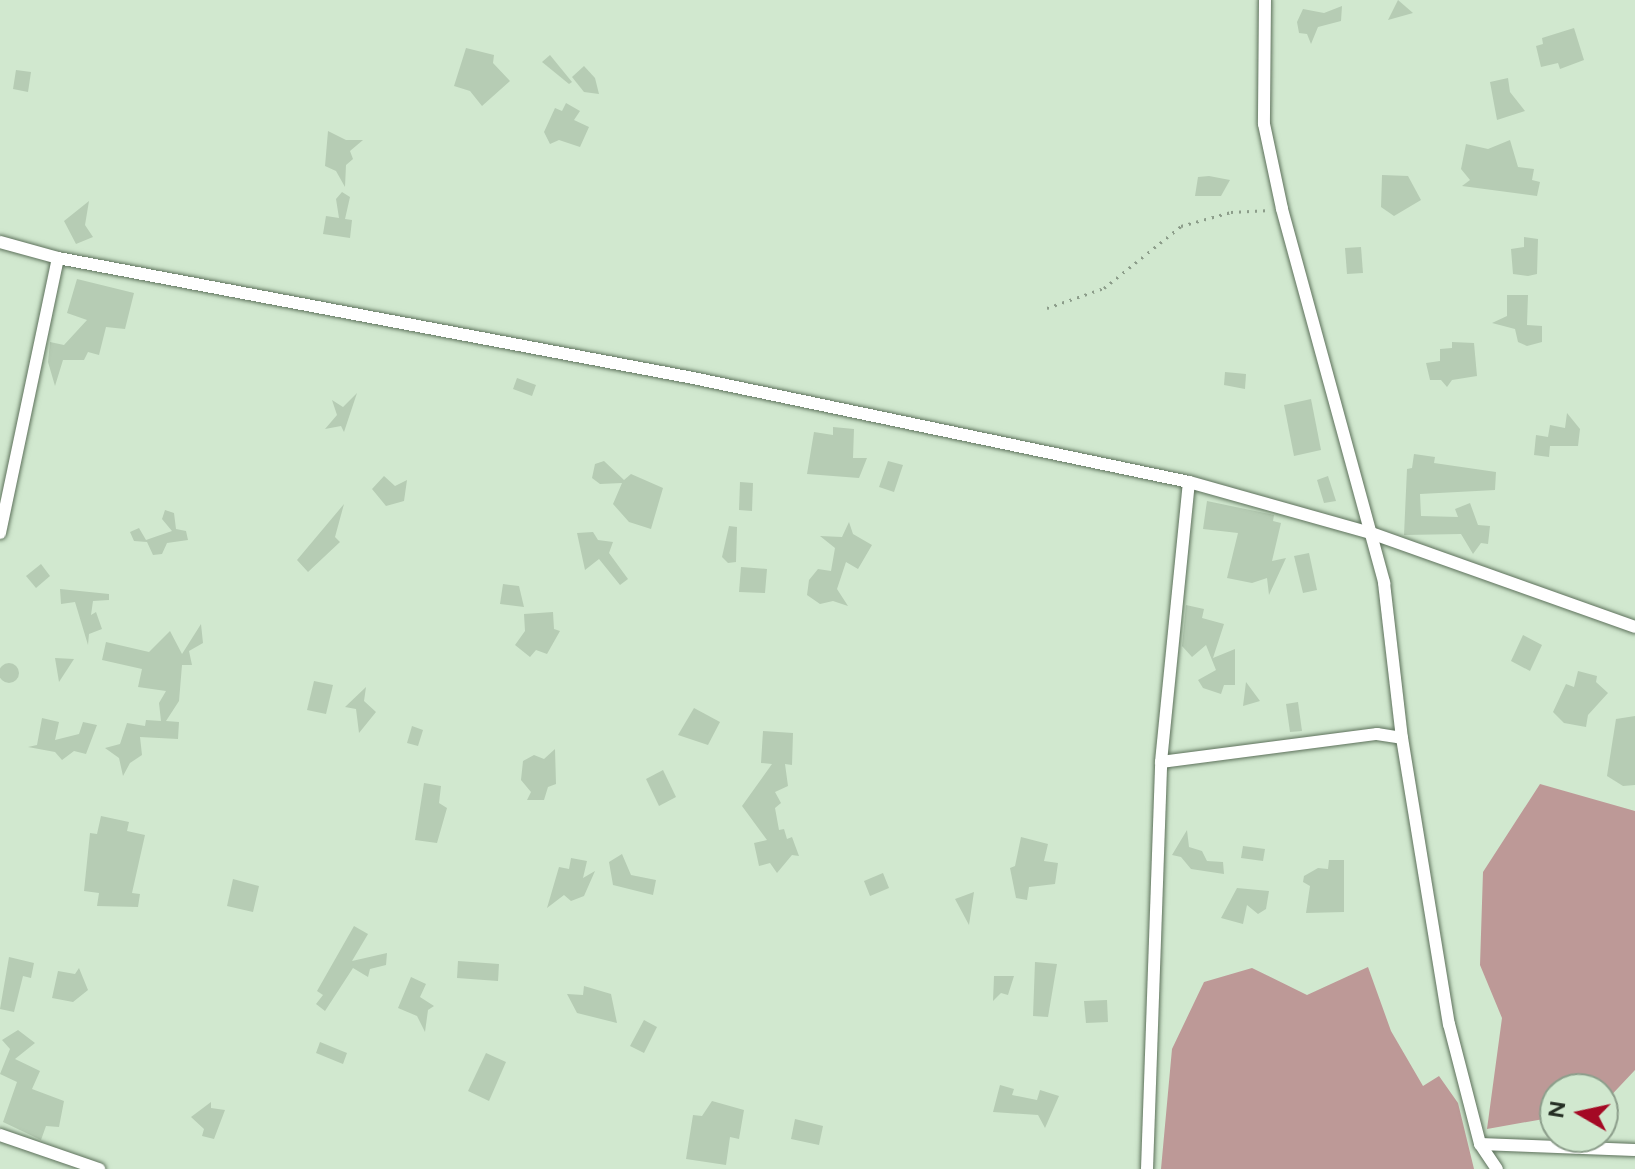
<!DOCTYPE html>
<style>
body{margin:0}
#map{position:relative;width:1635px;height:1169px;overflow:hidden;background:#d1e8cf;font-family:Figtree,sans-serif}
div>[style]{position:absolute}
.forest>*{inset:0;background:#bd9997}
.building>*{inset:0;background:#b6ccb4}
.round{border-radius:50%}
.path>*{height:3px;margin-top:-1.5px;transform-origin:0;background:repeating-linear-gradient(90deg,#8c9d8a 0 2px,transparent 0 8px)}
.roads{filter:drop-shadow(0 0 2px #5d715b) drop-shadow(0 0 2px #5d715b)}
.street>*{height:12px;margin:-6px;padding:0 6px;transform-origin:6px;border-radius:6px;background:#fff}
span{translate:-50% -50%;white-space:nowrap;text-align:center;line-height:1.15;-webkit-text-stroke:7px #d1e8cf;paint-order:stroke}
.north{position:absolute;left:1539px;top:1073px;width:80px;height:80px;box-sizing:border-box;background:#d1e8cf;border:2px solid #8c9e8b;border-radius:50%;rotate:279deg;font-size:22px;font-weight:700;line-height:32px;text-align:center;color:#252e24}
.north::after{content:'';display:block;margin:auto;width:28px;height:36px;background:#a40924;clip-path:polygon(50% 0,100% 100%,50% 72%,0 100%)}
</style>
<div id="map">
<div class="forest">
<i style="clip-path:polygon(1540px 784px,1635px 811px,1635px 1070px,1603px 1104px,1603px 1089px,1555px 1089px,1555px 1117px,1487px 1129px,1502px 1018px,1480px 965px,1483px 872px)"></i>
<i style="clip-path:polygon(1368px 967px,1391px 1031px,1423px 1086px,1439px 1076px,1458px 1103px,1474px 1169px,1161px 1169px,1172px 1049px,1204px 982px,1252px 968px,1307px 995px)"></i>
</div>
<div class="building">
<i style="clip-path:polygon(1398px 0,1413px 13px,1388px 20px)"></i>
<i style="clip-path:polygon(1342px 6px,1341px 21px,1318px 27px,1311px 44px,1307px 34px,1299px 33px,1297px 22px,1303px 9px,1324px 13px)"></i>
<i style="clip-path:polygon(1574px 28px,1584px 60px,1560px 69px,1558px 63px,1541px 67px,1536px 46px,1543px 44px,1542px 38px)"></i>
<i style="clip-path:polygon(466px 48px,494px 55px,493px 63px,510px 81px,482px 106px,470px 91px,454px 86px)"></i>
<i style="clip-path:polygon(550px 55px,572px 82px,569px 84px,542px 62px)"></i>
<i style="clip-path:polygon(584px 66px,595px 78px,599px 94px,584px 92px,572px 77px)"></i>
<i style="clip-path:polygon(16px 70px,31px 72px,28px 92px,13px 89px)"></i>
<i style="clip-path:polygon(1508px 78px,1510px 92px,1525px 111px,1497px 120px,1490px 82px)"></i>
<i style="clip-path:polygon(566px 103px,580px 111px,574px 120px,589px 127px,580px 147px,559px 140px,550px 144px,544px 132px,555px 108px,562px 111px)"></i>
<i style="clip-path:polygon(328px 131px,346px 140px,363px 140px,350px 151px,353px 159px,346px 165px,345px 187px,336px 171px,325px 166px)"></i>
<i style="clip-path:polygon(1510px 140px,1518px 167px,1534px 169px,1532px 180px,1540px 182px,1537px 196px,1462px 186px,1470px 180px,1461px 169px,1466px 144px,1488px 149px)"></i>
<i style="clip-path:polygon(1382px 175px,1408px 176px,1421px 200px,1394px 216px,1381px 207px)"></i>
<i style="clip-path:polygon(1209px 176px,1230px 180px,1221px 196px,1195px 196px,1198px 177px)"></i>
<i style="clip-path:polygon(342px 192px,350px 197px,345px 219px,352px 220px,350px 238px,323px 234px,326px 216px,339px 218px,336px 199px)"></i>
<i style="clip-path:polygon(89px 201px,85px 225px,93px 237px,76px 244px,64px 221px)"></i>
<i style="clip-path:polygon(1524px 237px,1538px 239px,1537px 274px,1528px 276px,1513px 274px,1511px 249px,1524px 247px)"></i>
<i style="clip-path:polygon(1361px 247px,1363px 273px,1347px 274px,1345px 248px)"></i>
<i style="clip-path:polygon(77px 279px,134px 293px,125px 329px,106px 327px,99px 355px,88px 352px,84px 360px,63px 360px,55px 386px,48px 362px,50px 342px,64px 345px,87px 320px,67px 313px)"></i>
<i style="clip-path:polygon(1507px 295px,1528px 295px,1527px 325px,1542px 326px,1542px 342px,1527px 346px,1518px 342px,1515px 329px,1492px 323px,1507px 316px)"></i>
<i style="clip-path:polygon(1452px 342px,1474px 343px,1477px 376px,1452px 380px,1447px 387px,1441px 380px,1430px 380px,1426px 363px,1440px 361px,1440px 349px,1452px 348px)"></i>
<i style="clip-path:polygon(1225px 372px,1246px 374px,1245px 389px,1224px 385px)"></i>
<i style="clip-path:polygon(517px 378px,536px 385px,532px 396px,513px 389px)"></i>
<i style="clip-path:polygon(357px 393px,344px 432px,341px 426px,325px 429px,337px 415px,332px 400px,343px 407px)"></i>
<i style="clip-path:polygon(1311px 399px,1321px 450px,1294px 456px,1284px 405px)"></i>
<i style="clip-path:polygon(1567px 413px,1580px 429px,1578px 446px,1550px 446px,1549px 457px,1534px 455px,1536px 435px,1548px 437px,1550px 425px,1565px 428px)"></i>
<i style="clip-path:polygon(833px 427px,854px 429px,853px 458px,867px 458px,859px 478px,807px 474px,814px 432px,833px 435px)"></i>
<i style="clip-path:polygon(1414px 454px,1435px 457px,1434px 463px,1496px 472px,1495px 490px,1420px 494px,1421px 516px,1458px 517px,1455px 509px,1470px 503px,1478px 525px,1490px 526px,1488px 544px,1481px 543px,1473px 554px,1461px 534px,1404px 535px,1407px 469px,1412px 468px)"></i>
<i style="clip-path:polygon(604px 461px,624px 480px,631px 474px,663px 488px,651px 529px,629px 522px,613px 504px,622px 483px,600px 484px,592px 478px,595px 464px)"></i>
<i style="clip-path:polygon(888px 461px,903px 465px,894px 492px,879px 487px)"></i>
<i style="clip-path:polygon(384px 476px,395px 486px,407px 480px,404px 501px,386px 506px,372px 489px)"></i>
<i style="clip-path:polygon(1328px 476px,1336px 501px,1324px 503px,1317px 480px)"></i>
<i style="clip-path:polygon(740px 482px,753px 483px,752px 511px,739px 510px)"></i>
<i style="clip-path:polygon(1207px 501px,1274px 515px,1273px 521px,1281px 523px,1272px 561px,1286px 558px,1269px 595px,1267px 578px,1252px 583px,1227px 578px,1238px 533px,1203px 529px)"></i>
<i style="clip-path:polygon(344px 504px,335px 537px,340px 542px,308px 572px,297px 560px)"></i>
<i style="clip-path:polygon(165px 510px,174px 513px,176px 529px,186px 531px,188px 540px,167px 543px,162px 554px,153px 555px,147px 542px,134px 541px,130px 532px,139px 528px,146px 540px,172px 531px,162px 519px)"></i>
<i style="clip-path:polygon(849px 522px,853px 534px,872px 545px,858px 569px,846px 562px,837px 589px,848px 606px,833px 601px,820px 604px,807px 595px,809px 580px,818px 569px,831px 571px,835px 548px,820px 536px,842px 537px)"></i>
<i style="clip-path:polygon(729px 526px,737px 527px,736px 562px,728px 563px,722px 557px)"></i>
<i style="clip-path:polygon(593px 532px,598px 540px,613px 542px,609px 553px,628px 579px,620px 585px,599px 559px,585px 570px,577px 533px)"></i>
<i style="clip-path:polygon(1309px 553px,1317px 590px,1303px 593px,1294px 556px)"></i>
<i style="clip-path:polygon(41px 564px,50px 576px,36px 588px,26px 576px)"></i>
<i style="clip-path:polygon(741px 567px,767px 569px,765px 593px,739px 592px)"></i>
<i style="clip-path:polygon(503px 584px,519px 586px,524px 607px,500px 604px)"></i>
<i style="clip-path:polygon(60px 589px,109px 594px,109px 600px,93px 601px,91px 615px,96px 612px,102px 629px,89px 634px,88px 645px,75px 602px,61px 604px)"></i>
<i style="clip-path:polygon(1186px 605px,1204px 609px,1202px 618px,1224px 624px,1213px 658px,1235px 649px,1235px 685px,1224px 685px,1221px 694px,1203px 688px,1198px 680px,1216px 670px,1206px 645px,1192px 657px,1182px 646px)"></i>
<i style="clip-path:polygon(553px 612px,554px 629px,560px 631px,547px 654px,536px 650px,530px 657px,515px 645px,525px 631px,524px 614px)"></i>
<i style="clip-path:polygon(201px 624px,203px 643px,189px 651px,192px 665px,182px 665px,179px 701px,166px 721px,179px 722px,178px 739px,140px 737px,142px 755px,130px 763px,123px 776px,119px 758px,105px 748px,120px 744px,127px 723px,145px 726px,146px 720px,161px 721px,159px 703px,166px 691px,138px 687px,142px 669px,102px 660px,106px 642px,149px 652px,170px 631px,182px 654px)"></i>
<i style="clip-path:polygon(1523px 635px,1542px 645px,1530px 671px,1511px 661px)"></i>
<i style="clip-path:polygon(55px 658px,74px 659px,59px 682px)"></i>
<i class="round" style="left:-1px;top:663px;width:20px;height:20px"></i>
<i style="clip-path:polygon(1578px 671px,1597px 676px,1596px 682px,1608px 693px,1588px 715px,1586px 727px,1564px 723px,1553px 712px,1566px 684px,1574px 687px)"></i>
<i style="clip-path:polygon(314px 681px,333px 685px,326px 714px,307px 710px)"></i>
<i style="clip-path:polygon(1246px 682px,1260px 701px,1243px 706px)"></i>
<i style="clip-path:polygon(366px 687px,364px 701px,376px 712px,359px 733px,356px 709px,345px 707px)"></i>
<i style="clip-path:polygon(1298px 702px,1302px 731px,1290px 732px,1286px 704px)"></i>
<i style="clip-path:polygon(694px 708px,720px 722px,708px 745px,678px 735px)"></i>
<i style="clip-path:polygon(1635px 716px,1635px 785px,1623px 786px,1607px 776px,1616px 719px)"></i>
<i style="clip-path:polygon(42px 718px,59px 722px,55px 740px,79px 734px,83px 722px,97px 725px,86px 754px,74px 751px,62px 760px,55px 752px,28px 747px,37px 745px)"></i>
<i style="clip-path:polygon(412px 726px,423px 730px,418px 746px,407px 743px)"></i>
<i style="clip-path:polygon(763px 731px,793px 733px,792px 765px,785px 764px,788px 786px,775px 792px,781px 803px,775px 808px,779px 830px,784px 829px,787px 839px,792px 837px,799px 856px,792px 855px,777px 873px,770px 863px,759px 866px,754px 843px,767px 840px,742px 806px,772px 764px,761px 763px)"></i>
<i style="clip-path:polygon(555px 749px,556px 784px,548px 787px,544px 800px,527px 800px,531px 792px,521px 780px,523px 761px,534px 755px,544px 759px)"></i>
<i style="clip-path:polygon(663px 770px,676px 797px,659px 806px,646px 779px)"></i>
<i style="clip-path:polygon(424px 783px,441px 786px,439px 803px,447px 808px,437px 843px,415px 840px)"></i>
<i style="clip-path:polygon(101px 816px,129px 822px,127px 831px,145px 835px,132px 893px,140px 894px,138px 907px,97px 906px,99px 893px,84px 891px,90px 833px,97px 834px)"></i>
<i style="clip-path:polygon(1187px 830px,1189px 847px,1202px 851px,1207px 861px,1223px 862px,1224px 874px,1191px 869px,1181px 857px,1172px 855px)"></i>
<i style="clip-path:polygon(1021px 837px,1048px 844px,1044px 861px,1058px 863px,1055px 884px,1029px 887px,1027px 900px,1016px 898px,1010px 868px,1015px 866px)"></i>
<i style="clip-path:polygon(1243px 846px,1265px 849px,1263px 861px,1241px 858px)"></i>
<i style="clip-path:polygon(622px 854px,631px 875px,656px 880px,653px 895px,613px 885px,609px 862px)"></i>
<i style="clip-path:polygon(571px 858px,587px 861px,583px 878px,595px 871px,584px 896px,571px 901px,564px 895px,547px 908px,559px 867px,569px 869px)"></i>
<i style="clip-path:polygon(1329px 860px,1344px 860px,1344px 912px,1306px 913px,1310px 886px,1303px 882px,1304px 876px,1318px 868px,1328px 869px)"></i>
<i style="clip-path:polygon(883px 873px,889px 888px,870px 896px,864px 881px)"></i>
<i style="clip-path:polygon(233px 879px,259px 886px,253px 912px,227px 906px)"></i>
<i style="clip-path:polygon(1237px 888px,1269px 891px,1266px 909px,1258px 914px,1247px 905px,1243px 924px,1221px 918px)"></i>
<i style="clip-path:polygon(974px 892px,969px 925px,955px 899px)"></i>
<i style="clip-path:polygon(354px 926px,368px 934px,352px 961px,387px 953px,386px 965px,370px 969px,368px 977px,353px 968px,325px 1011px,316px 1004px,323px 995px,317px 991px)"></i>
<i style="clip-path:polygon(9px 957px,34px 963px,31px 978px,23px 976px,14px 1012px,0 1009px)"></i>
<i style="clip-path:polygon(458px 961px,499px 964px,498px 981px,457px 978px)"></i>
<i style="clip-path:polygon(1035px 962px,1057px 964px,1048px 1017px,1033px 1016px)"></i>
<i style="clip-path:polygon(79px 968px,88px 990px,73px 1002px,52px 998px,58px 971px,75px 974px)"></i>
<i style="clip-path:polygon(994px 976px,1014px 976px,1008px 995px,1001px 993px,993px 1001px)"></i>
<i style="clip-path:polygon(411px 977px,426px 984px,420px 997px,434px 1006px,428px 1010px,425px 1032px,417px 1016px,398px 1008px)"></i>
<i style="clip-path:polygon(584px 986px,611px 994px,617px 1023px,577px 1013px,567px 994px,583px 995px)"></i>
<i style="clip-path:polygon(1107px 1000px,1108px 1022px,1086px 1023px,1084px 1001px)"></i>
<i style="clip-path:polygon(644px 1020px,657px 1027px,644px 1053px,630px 1046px)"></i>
<i style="clip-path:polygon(18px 1030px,35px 1043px,15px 1059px,40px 1071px,32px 1089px,64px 1101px,59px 1127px,46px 1126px,41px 1140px,3px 1122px,17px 1082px,0 1074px,10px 1049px,2px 1040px)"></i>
<i style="clip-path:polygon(320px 1042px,347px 1053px,343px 1064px,316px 1053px)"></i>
<i style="clip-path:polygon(486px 1053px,506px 1062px,489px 1101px,468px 1091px)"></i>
<i style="clip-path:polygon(1000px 1085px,1014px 1089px,1012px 1095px,1037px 1100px,1040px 1090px,1059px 1096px,1045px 1128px,1038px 1115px,993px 1112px)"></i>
<i style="clip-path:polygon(712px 1101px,744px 1110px,739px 1139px,730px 1137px,726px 1165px,686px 1159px,693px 1115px,702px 1116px)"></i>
<i style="clip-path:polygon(211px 1102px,211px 1108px,225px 1110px,214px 1139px,202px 1136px,204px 1129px,191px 1117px)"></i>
<i style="clip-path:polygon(795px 1119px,823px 1126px,819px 1145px,791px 1139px)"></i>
</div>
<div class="path">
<i style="left:1047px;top:308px;width:60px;rotate:-19.3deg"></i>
<i style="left:1104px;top:288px;width:99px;rotate:-38.8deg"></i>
<i style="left:1181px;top:226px;width:52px;rotate:-15.6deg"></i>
<i style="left:1231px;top:212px;width:40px;rotate:-2.9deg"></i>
</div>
<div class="roads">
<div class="street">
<i style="left:1265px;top:0;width:124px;rotate:90.5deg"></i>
<i style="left:1264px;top:124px;width:87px;rotate:78deg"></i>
<i style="left:1282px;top:209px;width:388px;rotate:74.7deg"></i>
<i style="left:1384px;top:583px;width:156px;rotate:83.4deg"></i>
<i style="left:1402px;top:738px;width:290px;rotate:80.7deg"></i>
<i style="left:1449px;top:1024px;width:124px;rotate:75.5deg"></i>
<i style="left:1480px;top:1144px;width:30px;rotate:56deg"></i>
<i style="left:0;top:242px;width:60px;rotate:15.4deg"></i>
<i style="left:58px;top:258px;width:646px;rotate:10.7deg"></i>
<i style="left:693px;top:378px;width:507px;rotate:11.84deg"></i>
<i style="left:1189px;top:482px;width:189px;rotate:15.7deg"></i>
<i style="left:1371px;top:533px;width:280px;rotate:19.6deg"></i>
<i style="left:0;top:533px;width:281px;rotate:-78.1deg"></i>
<i style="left:1161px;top:762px;width:218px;rotate:-7.4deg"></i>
<i style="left:1377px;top:734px;width:25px;rotate:9deg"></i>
<i style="left:0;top:1135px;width:105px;rotate:19deg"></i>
<i style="left:1480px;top:1144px;width:155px;rotate:2.2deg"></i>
<i style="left:1147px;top:1169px;width:407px;rotate:-88deg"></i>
<i style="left:1161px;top:762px;width:281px;rotate:-84.3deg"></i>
</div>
</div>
<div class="north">N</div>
</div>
